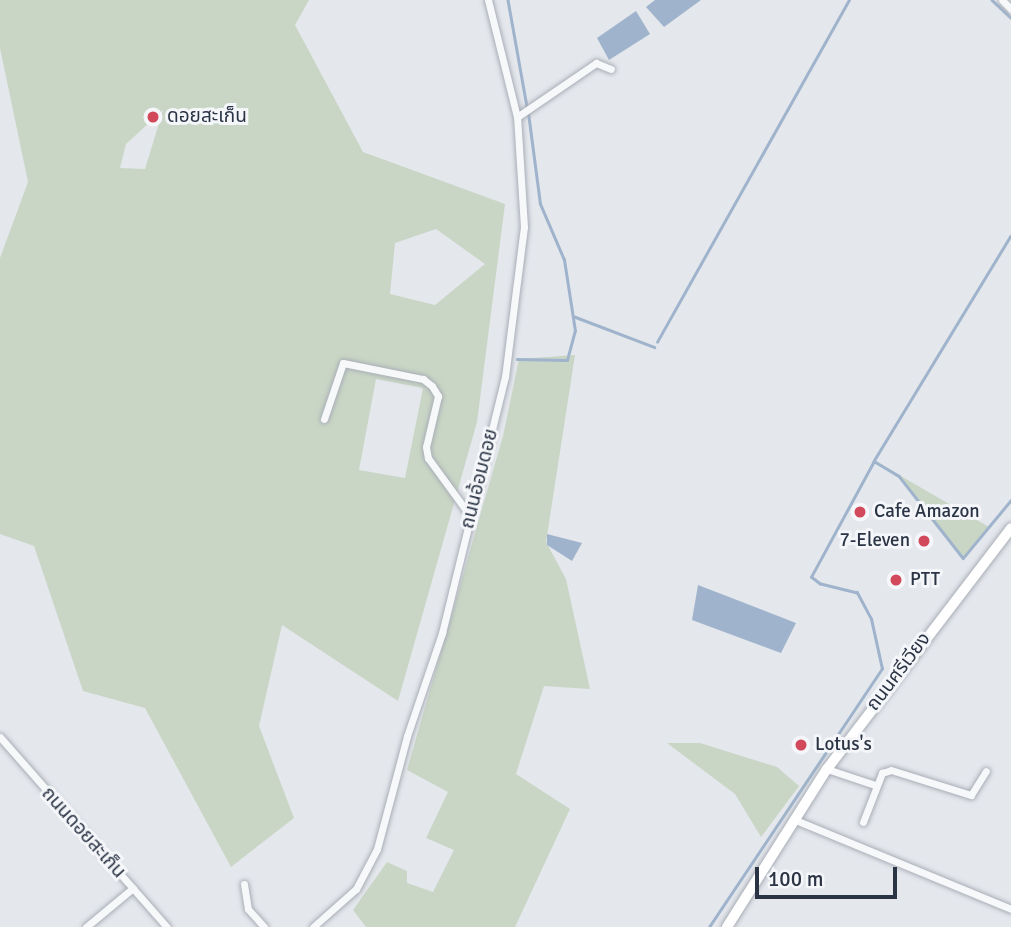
<!DOCTYPE html>
<meta charset="utf-8">
<style>
body{margin:0}
#map{position:relative;width:1011px;height:927px;overflow:hidden;background:#e4e7ec;font-family:Signika,"Noto Sans Thai",sans-serif}
div>[style]{position:absolute}
.green>*{inset:0;background:#c9d6c5}
.water>*{inset:0;background:#9fb4cc}
.stream>*{height:2.5px;margin:-1.25px;padding:0 1.25px;transform-origin:1.25px;border-radius:1.25px;background:#9fb4cc}
.roads{filter:drop-shadow(0 0 2px #a9aeb7) drop-shadow(0 0 2px #a9aeb7)}
.street>*{height:7px;margin:-3.5px;padding:0 3.5px;transform-origin:3.5px;border-radius:3.5px;background:#f7f8fa}
.secondary>*{height:10px;margin:-5px;padding:0 5px;transform-origin:5px;border-radius:5px;background:#fff}
.dots>*{width:19px;height:19px;translate:-50% -50%;box-sizing:border-box;border:4px solid #f4f6f9;border-radius:50%}
span{translate:-50% -50%;white-space:nowrap;text-align:center;line-height:1.15;-webkit-text-stroke:6px #f4f6f9;paint-order:stroke}
.poi-label{font-size:19px;color:#2b3445}
.left{translate:0 -50%;text-align:left}
.right{translate:-100% -50%;text-align:right}
.street-label{font-size:19px;color:#2b3445}
.scale{position:absolute;left:755px;top:867px;width:142px;height:32px;box-sizing:border-box;border:4px solid #2b3445;border-top:0;padding-left:9px;font-size:21px;line-height:24px;white-space:nowrap;color:#2b3445;-webkit-text-stroke:5px #f4f6f9;paint-order:stroke}
</style>
<div id="map">
<div class="green">
<i style="clip-path:polygon(evenodd,0 0,309px 0,295px 25px,363px 152px,505px 204px,477px 422px,398px 701px,282px 625px,259px 726px,294px 818px,231px 867px,145px 708px,83px 691px,34px 546px,0 534px,0 258px,28px 182px,0 48px,0 0,163px 110px,145px 169px,120px 168px,126px 144px,163px 110px,0 0,436px 229px,485px 264px,435px 305px,390px 294px,395px 243px,436px 229px,0 0,376px 379px,423px 388px,405px 478px,359px 470px,376px 379px)"></i>
<i style="clip-path:polygon(575px 355px,546px 542px,566px 579px,590px 689px,544px 686px,516px 774px,570px 809px,515px 927px,366px 927px,353px 910px,387px 862px,407px 871px,407px 883px,433px 892px,454px 850px,426px 838px,448px 792px,407px 770px,503px 436px,519px 359px)"></i>
<i style="clip-path:polygon(899px 475px,989px 527px,963px 558px,934px 524px)"></i>
<i style="clip-path:polygon(667px 743px,700px 743px,777px 767px,799px 786px,761px 837px,735px 794px)"></i>
</div>
<div class="water">
<i style="clip-path:polygon(655px 0,701px 0,664px 27px,646px 7px)"></i>
<i style="clip-path:polygon(636px 11px,650px 34px,609px 60px,597px 38px)"></i>
<i style="clip-path:polygon(547px 534px,582px 543px,572px 561px,547px 545px)"></i>
<i style="clip-path:polygon(698px 585px,796px 623px,781px 653px,692px 620px)"></i>
</div>
<div class="stream">
<i style="left:508px;top:0;width:109px;rotate:79.9deg"></i>
<i style="left:992px;top:0;width:26px;rotate:43deg"></i>
<i style="left:1011px;top:236px;width:263px;rotate:121.3deg"></i>
<i style="left:874px;top:461px;width:29px;rotate:31deg"></i>
<i style="left:899px;top:476px;width:104px;rotate:52deg"></i>
<i style="left:963px;top:558px;width:75px;rotate:-50.4deg"></i>
<i style="left:573px;top:316px;width:87px;rotate:20.9deg"></i>
<i style="left:657px;top:342px;width:392px;rotate:-60.7deg"></i>
<i style="left:517px;top:359px;width:50px;rotate:1.1deg"></i>
<i style="left:567px;top:360px;width:30px;rotate:-75deg"></i>
<i style="left:575px;top:331px;width:72px;rotate:-98.8deg"></i>
<i style="left:564px;top:260px;width:61px;rotate:-113.2deg"></i>
<i style="left:540px;top:204px;width:92px;rotate:-97.5deg"></i>
<i style="left:709px;top:927px;width:311px;rotate:-56.2deg"></i>
<i style="left:882px;top:669px;width:51px;rotate:-102.4deg"></i>
<i style="left:871px;top:619px;width:30px;rotate:-118deg"></i>
<i style="left:857px;top:593px;width:38px;rotate:-166deg"></i>
<i style="left:820px;top:584px;width:11px;rotate:-142deg"></i>
<i style="left:811px;top:577px;width:132px;rotate:-61.5deg"></i>
</div>
<div class="roads">
<div class="street">
<i style="left:1002px;top:0;width:13px;rotate:45deg"></i>
<i style="left:517px;top:117px;width:96px;rotate:-34.4deg"></i>
<i style="left:596px;top:63px;width:16px;rotate:22deg"></i>
<i style="left:324px;top:419px;width:59px;rotate:-71.3deg"></i>
<i style="left:343px;top:363px;width:82px;rotate:11.3deg"></i>
<i style="left:423px;top:379px;width:11px;rotate:38deg"></i>
<i style="left:432px;top:386px;width:12px;rotate:59deg"></i>
<i style="left:438px;top:396px;width:52px;rotate:103.2deg"></i>
<i style="left:426px;top:447px;width:11px;rotate:80deg"></i>
<i style="left:428px;top:458px;width:73px;rotate:53.9deg"></i>
<i style="left:0;top:737px;width:253px;rotate:48.7deg"></i>
<i style="left:827px;top:769px;width:51px;rotate:18.4deg"></i>
<i style="left:793px;top:819px;width:236px;rotate:22.4deg"></i>
<i style="left:863px;top:822px;width:53px;rotate:-68.8deg"></i>
<i style="left:882px;top:773px;width:9px;rotate:-18deg"></i>
<i style="left:891px;top:770px;width:84px;rotate:17.4deg"></i>
<i style="left:971px;top:795px;width:28px;rotate:-58deg"></i>
<i style="left:244px;top:884px;width:25px;rotate:81deg"></i>
<i style="left:248px;top:909px;width:24px;rotate:48deg"></i>
<i style="left:86px;top:927px;width:61px;rotate:-39.7deg"></i>
<i style="left:313px;top:927px;width:57px;rotate:-41.5deg"></i>
<i style="left:356px;top:889px;width:45px;rotate:-62.3deg"></i>
<i style="left:377px;top:849px;width:117px;rotate:-75.1deg"></i>
<i style="left:407px;top:736px;width:109px;rotate:-71.2deg"></i>
<i style="left:442px;top:633px;width:264px;rotate:-76.2deg"></i>
<i style="left:505px;top:377px;width:151px;rotate:-82.8deg"></i>
<i style="left:524px;top:227px;width:110px;rotate:-93.6deg"></i>
<i style="left:517px;top:117px;width:121px;rotate:-103.9deg"></i>
</div>
<div class="secondary">
<i style="left:727px;top:927px;width:187px;rotate:-57.7deg"></i>
<i style="left:827px;top:769px;width:303px;rotate:-52.6deg"></i>
</div>
</div>
<div class="dots">
<i style="left:153px;top:117px;background:#d1495b"></i>
<i style="left:860px;top:512px;background:#d1495b"></i>
<i style="left:924px;top:541px;background:#d1495b"></i>
<i style="left:896px;top:580px;background:#d1495b"></i>
<i style="left:801px;top:745px;background:#d1495b"></i>
</div>
<div class="poi-label">
<span class="left" style="left:167px;top:117px">ดอยสะเก็น</span>
<span class="left" style="left:874px;top:512px">Cafe Amazon</span>
<span class="right" style="left:910px;top:541px">7-Eleven</span>
<span class="left" style="left:910px;top:580px">PTT</span>
<span class="left" style="left:815px;top:745px">Lotus's</span>
</div>
<div class="street-label">
<span style="left:480px;top:479px;rotate:-76deg">ถนนอ้อมดอย</span>
<span style="left:899px;top:672px;rotate:-53deg">ถนนศรีเวียง</span>
<span style="left:83px;top:833px;rotate:48deg">ถนนดอยสะเก็น</span>
</div>
<div class="scale">100 m</div>
</div>
